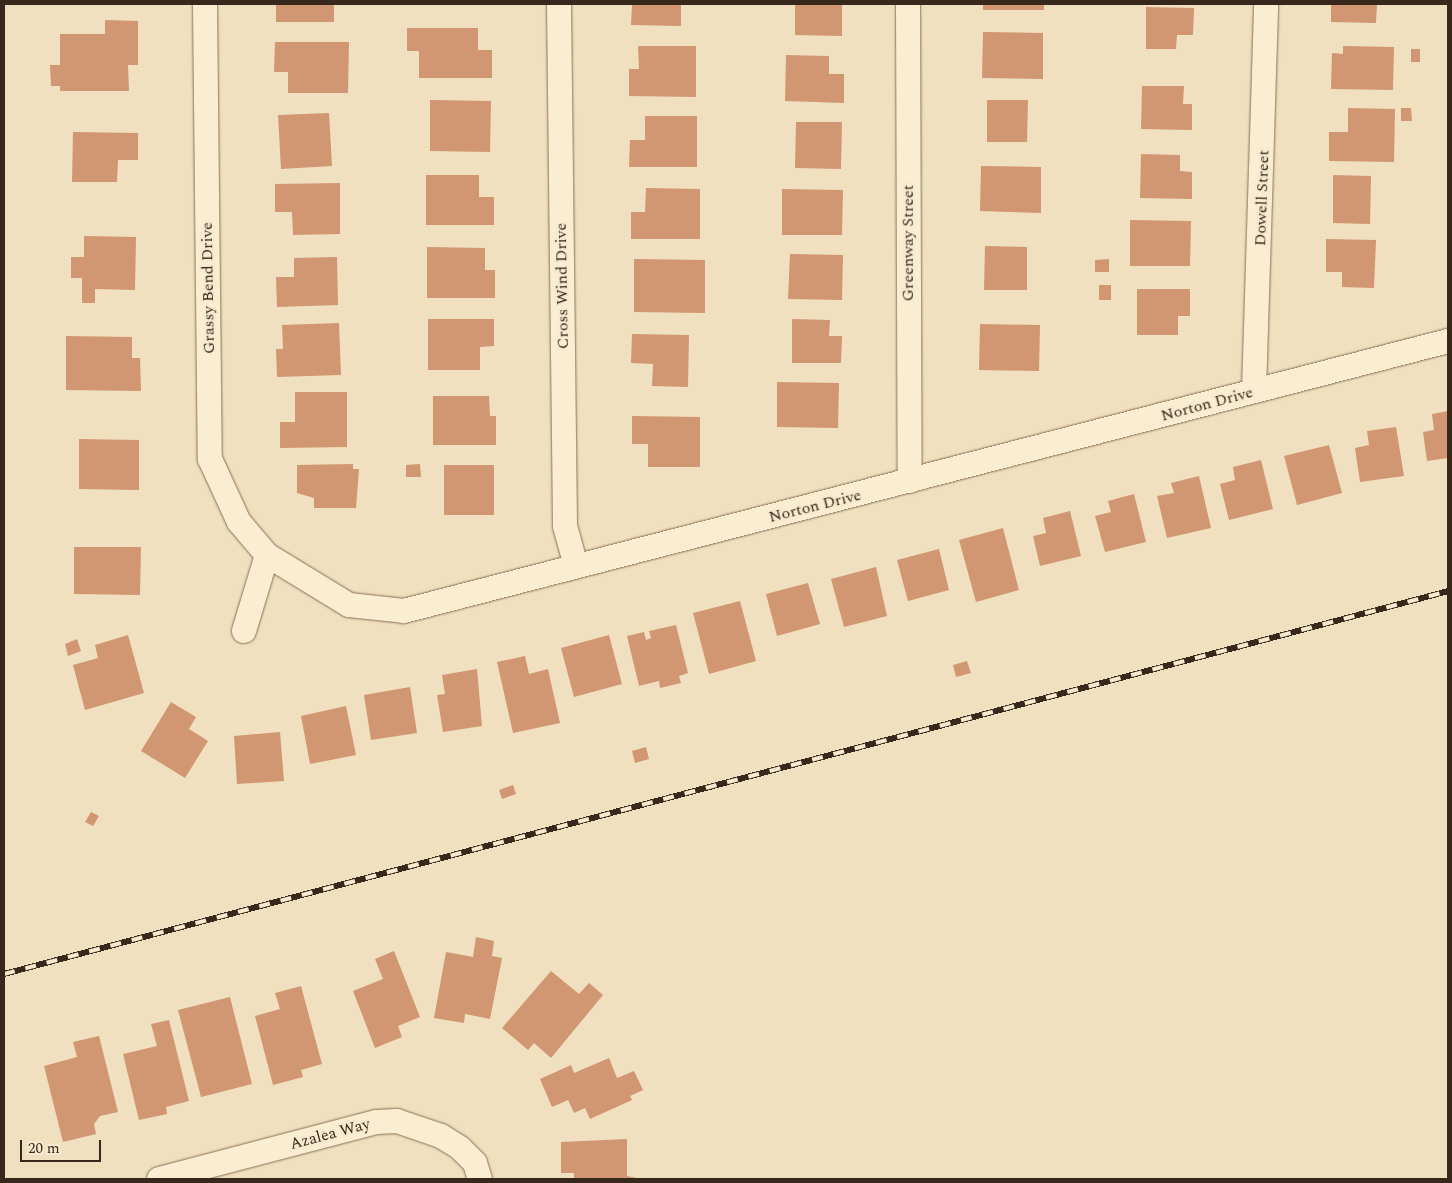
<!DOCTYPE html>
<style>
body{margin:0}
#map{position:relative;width:1452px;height:1183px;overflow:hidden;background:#f0e0bf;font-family:Spectral,serif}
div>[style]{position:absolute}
.building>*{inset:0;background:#d19672}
.roads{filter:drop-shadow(0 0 1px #8a7056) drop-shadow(0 0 1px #8a7056)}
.minor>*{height:24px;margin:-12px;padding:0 12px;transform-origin:12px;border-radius:12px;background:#fbedd2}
.rail>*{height:5.5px;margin-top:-2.75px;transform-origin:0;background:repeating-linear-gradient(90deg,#f7eacf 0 11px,#38281c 0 22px);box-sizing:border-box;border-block:1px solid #38281c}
span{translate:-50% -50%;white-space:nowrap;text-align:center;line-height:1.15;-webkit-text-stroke:5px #f7eacf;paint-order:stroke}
.street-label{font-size:16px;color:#38281c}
.frame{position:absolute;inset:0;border:5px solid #38281c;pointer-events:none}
.scale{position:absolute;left:20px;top:1140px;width:81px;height:22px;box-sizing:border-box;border:2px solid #38281c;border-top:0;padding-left:6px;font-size:15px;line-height:18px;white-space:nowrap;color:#38281c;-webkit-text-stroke:4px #f7eacf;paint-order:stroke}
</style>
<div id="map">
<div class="building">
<i style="clip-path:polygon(276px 4px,334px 4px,334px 22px,276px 22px)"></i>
<i style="clip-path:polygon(632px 4px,681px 4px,681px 26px,631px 25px)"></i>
<i style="clip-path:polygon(795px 4px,842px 4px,842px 36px,795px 35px)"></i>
<i style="clip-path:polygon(983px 4px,1044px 4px,1044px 10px,983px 10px)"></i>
<i style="clip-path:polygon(1331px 4px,1377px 4px,1376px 23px,1331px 22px)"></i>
<i style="clip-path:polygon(1146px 7px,1194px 8px,1193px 35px,1177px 35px,1176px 49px,1146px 49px)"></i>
<i style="clip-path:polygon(105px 20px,138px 21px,138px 65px,128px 65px,129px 91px,60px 91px,60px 86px,51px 86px,50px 65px,60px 65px,60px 34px,105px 34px)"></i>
<i style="clip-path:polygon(407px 28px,478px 28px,478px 50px,492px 50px,492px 78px,419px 78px,419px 51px,407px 51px)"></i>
<i style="clip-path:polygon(983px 32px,1043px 33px,1043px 79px,982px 78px)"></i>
<i style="clip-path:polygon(275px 42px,349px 42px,348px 93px,288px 93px,288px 72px,274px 72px)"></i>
<i style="clip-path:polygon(638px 46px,696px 46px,696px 97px,629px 96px,629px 69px,639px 69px)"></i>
<i style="clip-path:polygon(1343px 46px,1394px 47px,1393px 90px,1331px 89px,1332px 53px,1343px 54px)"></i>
<i style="clip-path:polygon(1411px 49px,1420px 49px,1420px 62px,1411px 62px)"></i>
<i style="clip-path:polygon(786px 55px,829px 56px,829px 74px,844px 74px,844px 103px,785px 101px)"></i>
<i style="clip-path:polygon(1142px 86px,1184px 86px,1183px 104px,1192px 104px,1192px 130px,1141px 129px)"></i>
<i style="clip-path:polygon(430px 100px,491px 101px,490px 152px,430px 151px)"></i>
<i style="clip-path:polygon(987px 100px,1028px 100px,1027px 142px,987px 142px)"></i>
<i style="clip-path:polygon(1348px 108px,1395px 109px,1394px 162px,1329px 161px,1329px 132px,1348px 132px)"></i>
<i style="clip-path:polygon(1401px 108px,1411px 108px,1412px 121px,1401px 121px)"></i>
<i style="clip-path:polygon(329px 113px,332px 166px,281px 169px,278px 115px)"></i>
<i style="clip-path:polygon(645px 116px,697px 116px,697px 167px,629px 167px,630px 140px,645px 140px)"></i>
<i style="clip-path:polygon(796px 122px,842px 122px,841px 169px,795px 168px)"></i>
<i style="clip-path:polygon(73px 132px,138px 133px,138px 160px,118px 160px,117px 182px,72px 182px)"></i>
<i style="clip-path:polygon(1141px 154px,1180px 155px,1180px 171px,1192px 172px,1192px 199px,1140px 198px)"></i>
<i style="clip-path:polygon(981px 166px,1041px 167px,1041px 213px,980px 211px)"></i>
<i style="clip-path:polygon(426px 175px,479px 175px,479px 197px,494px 197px,494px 225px,426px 225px)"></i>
<i style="clip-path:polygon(1333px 175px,1371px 176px,1370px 224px,1333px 223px)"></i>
<i style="clip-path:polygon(340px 183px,340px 234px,293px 235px,292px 212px,275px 212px,275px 184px)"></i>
<i style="clip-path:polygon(646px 188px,700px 189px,700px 239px,631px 239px,631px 212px,645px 212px)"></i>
<i style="clip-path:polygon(782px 189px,843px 190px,842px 235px,782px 235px)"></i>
<i style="clip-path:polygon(1130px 220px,1191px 221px,1190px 266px,1130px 266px)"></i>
<i style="clip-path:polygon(84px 236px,136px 237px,135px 290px,95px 289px,95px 303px,82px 303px,82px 278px,71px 278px,71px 257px,84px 257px)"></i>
<i style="clip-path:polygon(1326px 239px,1376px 240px,1374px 288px,1342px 287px,1342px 272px,1326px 272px)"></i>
<i style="clip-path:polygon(985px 246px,1027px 247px,1027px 290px,984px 290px)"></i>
<i style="clip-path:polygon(427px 247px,485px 248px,485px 270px,495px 270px,495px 298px,427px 298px)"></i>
<i style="clip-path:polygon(790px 254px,843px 255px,842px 300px,788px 299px)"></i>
<i style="clip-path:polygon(337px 257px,338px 305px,277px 307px,276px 277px,294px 277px,294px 258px)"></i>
<i style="clip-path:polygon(634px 259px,705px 260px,705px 313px,634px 312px)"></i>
<i style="clip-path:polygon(1109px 259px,1109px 272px,1095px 272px,1095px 260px)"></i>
<i style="clip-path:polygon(1099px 285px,1111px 285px,1111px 300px,1099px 300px)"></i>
<i style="clip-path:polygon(1137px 289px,1190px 289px,1190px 316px,1178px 316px,1178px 335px,1137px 335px)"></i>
<i style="clip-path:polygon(428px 319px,494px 319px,494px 346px,480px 347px,480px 370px,428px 370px)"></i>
<i style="clip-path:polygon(792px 319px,830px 320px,829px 336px,842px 336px,841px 363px,792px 363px)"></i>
<i style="clip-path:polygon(339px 323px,341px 375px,277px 377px,276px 349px,283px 349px,282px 325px)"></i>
<i style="clip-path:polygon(980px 324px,1040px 325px,1039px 371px,979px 370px)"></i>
<i style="clip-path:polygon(632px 334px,689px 335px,688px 387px,652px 386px,653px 364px,631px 363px)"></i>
<i style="clip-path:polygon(66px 336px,132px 337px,132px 358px,140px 358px,141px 391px,66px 390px)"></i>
<i style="clip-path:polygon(777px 382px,839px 383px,838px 428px,777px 427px)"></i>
<i style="clip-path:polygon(295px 392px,347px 392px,347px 447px,280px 448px,280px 422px,295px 422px)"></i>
<i style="clip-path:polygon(433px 396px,489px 396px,490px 416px,496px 416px,496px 445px,433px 445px)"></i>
<i style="clip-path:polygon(1448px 411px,1448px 458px,1427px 461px,1423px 432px,1434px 430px,1432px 414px)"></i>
<i style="clip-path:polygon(632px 416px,700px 417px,700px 467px,648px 467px,648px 444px,632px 444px)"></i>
<i style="clip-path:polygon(1396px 427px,1404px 476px,1360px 482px,1355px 448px,1369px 445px,1367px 431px)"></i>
<i style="clip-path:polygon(79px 439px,139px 440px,139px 490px,79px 489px)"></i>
<i style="clip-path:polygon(1329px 445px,1342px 493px,1297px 505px,1284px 456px)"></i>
<i style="clip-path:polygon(1261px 460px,1273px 509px,1229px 520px,1220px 484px,1235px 480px,1233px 467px)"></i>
<i style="clip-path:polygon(353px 464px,353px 469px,359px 469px,356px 508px,314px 508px,314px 498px,297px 493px,297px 465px)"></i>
<i style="clip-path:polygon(420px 464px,421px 477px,406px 477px,406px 465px)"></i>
<i style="clip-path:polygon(444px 465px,494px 465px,494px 515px,444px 515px)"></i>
<i style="clip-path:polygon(1199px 476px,1211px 528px,1167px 538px,1157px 496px,1174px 493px,1171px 483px)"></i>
<i style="clip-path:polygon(1134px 494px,1146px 542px,1105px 552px,1095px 516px,1111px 512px,1108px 501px)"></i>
<i style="clip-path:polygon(1070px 511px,1081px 556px,1040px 566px,1033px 536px,1046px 533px,1043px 518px)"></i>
<i style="clip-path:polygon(1003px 528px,1019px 590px,976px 602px,959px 540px)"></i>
<i style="clip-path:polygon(74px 547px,141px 547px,140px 595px,74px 594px)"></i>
<i style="clip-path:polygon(939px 549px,949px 590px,908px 601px,897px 560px)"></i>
<i style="clip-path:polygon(876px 567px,887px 616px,844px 627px,831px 579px)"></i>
<i style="clip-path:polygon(808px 583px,820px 624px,777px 636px,766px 594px)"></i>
<i style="clip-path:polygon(740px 601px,756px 661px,709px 674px,693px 613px)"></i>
<i style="clip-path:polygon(676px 625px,688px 673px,679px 676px,681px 683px,660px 688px,659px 681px,639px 686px,627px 636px,644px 632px,646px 640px,651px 638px,649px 631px)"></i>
<i style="clip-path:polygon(128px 635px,144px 693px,85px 710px,73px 665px,98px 658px,95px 645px)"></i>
<i style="clip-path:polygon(609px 635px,622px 684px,574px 697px,561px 648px)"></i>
<i style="clip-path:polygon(77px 639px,81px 651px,68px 656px,65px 644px)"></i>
<i style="clip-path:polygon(525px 656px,529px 674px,548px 669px,560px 723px,513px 733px,497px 662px)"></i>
<i style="clip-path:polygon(967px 661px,971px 673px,956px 677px,953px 665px)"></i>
<i style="clip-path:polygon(477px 669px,482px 726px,443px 732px,437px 695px,445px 694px,442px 675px)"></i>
<i style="clip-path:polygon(410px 687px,417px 733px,371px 740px,364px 695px)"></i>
<i style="clip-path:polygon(171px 702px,196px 717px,189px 729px,208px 741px,185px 778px,141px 751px)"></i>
<i style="clip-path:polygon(346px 706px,356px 755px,310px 764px,301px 716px)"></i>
<i style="clip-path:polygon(280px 732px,284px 781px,237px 784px,234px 736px)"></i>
<i style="clip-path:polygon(646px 747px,649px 759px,635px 763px,632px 751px)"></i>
<i style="clip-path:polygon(513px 785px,516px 794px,502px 799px,499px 790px)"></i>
<i style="clip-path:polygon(91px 812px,99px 816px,93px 826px,85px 822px)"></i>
<i style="clip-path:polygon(476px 937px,494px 941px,492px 956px,502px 958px,490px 1019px,465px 1014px,464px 1023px,434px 1018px,446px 952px,473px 957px)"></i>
<i style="clip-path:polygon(394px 951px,420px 1017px,398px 1026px,402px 1037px,375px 1048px,353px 991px,383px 979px,375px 959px)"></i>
<i style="clip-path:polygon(551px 971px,579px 994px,589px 983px,603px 995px,551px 1058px,534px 1043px,528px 1050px,502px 1028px)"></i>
<i style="clip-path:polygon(301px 986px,322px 1064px,301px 1070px,303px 1077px,273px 1085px,255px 1016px,280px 1009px,275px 993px)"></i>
<i style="clip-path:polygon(230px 997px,252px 1084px,201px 1097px,178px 1010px)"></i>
<i style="clip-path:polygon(169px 1020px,189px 1101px,166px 1107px,167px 1114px,139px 1120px,123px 1054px,157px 1046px,151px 1024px)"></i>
<i style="clip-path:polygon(99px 1036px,118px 1112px,100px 1116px,94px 1124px,96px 1134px,63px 1142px,44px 1066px,77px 1057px,73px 1042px)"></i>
<i style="clip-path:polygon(609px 1058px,617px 1078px,634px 1071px,643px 1090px,630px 1096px,632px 1100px,590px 1119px,585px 1108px,574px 1113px,568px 1100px,552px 1107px,540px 1079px,571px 1065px,574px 1073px)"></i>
<i style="clip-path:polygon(627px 1139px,627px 1176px,642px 1179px,574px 1179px,574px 1173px,561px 1173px,561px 1142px)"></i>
</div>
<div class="roads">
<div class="minor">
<i style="left:205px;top:4px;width:455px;rotate:89.4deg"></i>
<i style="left:210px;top:459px;width:69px;rotate:65.3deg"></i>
<i style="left:239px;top:522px;width:43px;rotate:49.7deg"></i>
<i style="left:267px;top:555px;width:96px;rotate:31.4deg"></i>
<i style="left:349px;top:605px;width:55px;rotate:6.2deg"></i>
<i style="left:404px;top:611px;width:1078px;rotate:-14.5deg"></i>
<i style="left:559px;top:4px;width:522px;rotate:89.34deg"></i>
<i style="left:565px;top:526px;width:41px;rotate:74.6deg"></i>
<i style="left:908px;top:4px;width:477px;rotate:89.8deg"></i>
<i style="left:1254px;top:391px;width:387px;rotate:-88.2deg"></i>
<i style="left:244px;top:631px;width:79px;rotate:-73.2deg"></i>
<i style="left:159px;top:1179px;width:225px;rotate:-14.7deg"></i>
<i style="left:377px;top:1122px;width:20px;rotate:-3deg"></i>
<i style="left:397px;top:1121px;width:46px;rotate:18.8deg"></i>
<i style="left:441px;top:1136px;width:22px;rotate:32deg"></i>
<i style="left:460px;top:1148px;width:21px;rotate:45deg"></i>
<i style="left:475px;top:1163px;width:17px;rotate:73deg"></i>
</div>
</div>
<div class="rail">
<i style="left:4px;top:974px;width:1494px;rotate:-14.85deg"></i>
</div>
<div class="street-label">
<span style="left:1262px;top:198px;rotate:-88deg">Dowell Street</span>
<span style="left:908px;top:243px;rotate:-90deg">Greenway Street</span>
<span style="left:562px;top:286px;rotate:-91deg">Cross Wind Drive</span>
<span style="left:208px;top:288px;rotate:-91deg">Grassy Bend Drive</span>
<span style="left:1207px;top:404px;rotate:-15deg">Norton Drive</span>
<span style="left:815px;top:506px;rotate:-14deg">Norton Drive</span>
<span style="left:330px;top:1134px;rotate:-15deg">Azalea Way</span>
</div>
<div class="frame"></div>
<div class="scale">20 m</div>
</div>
